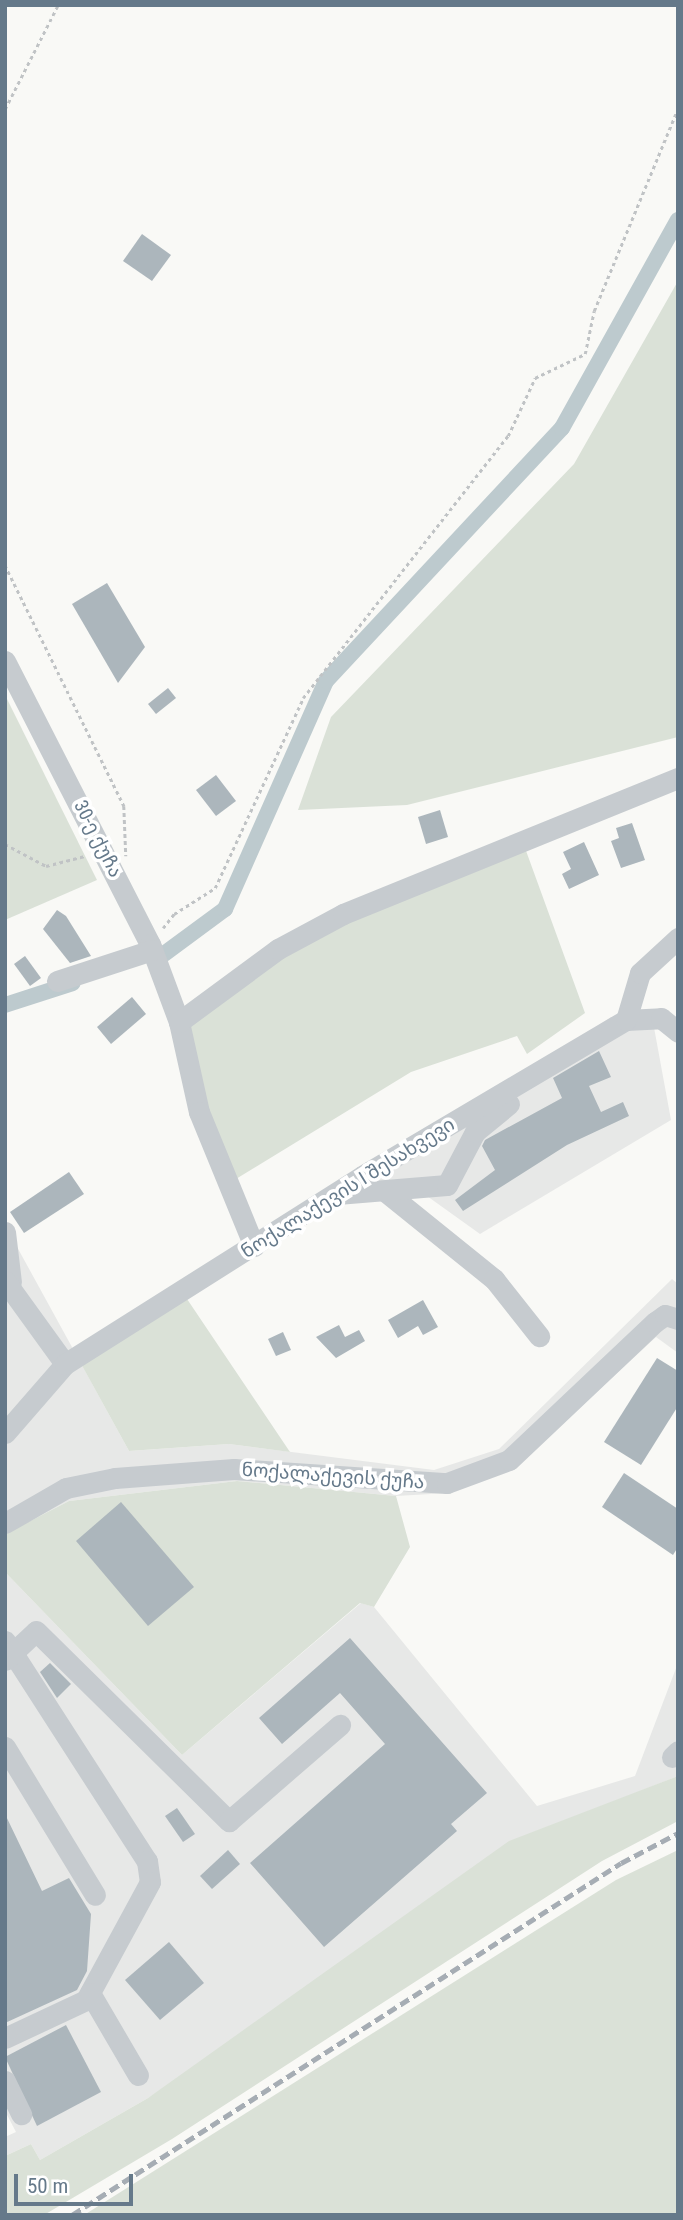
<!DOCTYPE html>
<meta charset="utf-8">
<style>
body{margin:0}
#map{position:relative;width:683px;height:2220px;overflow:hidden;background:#f9f9f6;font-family:"Roboto Condensed","Noto Sans Georgian",sans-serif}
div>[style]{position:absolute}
.built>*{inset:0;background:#e7e8e7}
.green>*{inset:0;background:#dae1d7}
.canal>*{height:16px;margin:-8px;padding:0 8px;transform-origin:8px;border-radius:8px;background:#bdcace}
.building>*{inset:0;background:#acb6bc}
.path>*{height:2.5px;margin-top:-1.25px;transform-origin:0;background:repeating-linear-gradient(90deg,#c0c3c5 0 3.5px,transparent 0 7px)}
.minor>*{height:21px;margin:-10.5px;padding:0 10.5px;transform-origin:10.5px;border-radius:10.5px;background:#c6cbcf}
.rail>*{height:4.5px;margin-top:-2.25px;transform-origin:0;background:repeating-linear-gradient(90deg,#a6adb4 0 10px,transparent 0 15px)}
span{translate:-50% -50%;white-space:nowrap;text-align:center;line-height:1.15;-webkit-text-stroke:7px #fff;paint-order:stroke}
.street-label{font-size:19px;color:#65798a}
.frame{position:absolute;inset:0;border:7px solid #65798a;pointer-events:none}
.scale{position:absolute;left:14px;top:2174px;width:119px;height:32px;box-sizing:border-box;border:4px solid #65798a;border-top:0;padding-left:9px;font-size:21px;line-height:24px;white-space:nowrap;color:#65798a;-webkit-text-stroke:5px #fff;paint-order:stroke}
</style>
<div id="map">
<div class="built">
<i style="clip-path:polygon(611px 1017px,653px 1022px,671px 1120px,480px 1234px,427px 1196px,333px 1204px)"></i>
<i style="clip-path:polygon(5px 1225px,129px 1451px,229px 1444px,434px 1470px,499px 1449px,672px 1279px,678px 1284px,678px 1353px,656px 1337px,517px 1466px,448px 1493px,396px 1496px,237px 1481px,69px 1501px,5px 1534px)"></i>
<i style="clip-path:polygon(5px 1572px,182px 1755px,361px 1603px,374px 1607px,537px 1806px,635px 1776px,678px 1663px,678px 1776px,608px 1804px,148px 2098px,40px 2160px,31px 2144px,5px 2156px,5px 2137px,16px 2132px,5px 2111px)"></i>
</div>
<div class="green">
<i style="clip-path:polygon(678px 281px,678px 737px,407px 805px,298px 810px,331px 717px,574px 464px)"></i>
<i style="clip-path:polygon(5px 695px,97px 880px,5px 920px)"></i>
<i style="clip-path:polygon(525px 848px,585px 1013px,527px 1054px,517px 1036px,411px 1072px,231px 1182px,199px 1107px,188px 1028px,286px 952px,409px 891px)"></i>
<i style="clip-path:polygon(185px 1296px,290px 1452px,229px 1444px,129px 1451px,80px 1362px)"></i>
<i style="clip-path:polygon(237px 1481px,396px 1496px,410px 1547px,374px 1607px,360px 1603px,182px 1755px,5px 1572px,5px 1534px,69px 1501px)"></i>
<i style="clip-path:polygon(678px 1776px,678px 1821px,602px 1861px,172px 2139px,44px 2215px,5px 2215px,5px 2156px,31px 2144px,40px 2160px,148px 2098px,509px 1841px)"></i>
<i style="clip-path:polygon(678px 1850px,678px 2215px,84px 2215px,616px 1880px)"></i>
</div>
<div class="canal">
<i style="left:164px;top:954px;width:76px;rotate:-36.4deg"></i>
<i style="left:225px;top:909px;width:249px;rotate:-66.1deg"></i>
<i style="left:326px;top:681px;width:346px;rotate:-47deg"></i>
<i style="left:562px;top:428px;width:238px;rotate:-60.9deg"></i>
<i style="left:5px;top:1005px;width:71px;rotate:-17.9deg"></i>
</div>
<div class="building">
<i style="clip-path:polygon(142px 234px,171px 255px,152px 281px,123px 261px)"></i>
<i style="clip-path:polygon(107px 583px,145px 647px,118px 683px,72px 604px)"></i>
<i style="clip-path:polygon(168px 688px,176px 698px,156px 714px,148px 704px)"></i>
<i style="clip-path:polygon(216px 775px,236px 801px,216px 816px,196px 790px)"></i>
<i style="clip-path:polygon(440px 810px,448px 837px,426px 844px,418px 817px)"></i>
<i style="clip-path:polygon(632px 823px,645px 860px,621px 868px,611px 841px,619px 838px,616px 828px)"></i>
<i style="clip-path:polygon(584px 842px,599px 875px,569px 889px,562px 874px,571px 869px,563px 852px)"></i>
<i style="clip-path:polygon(57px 910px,66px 916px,91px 956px,70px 963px,43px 929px)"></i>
<i style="clip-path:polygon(25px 956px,41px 978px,30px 986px,14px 964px)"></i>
<i style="clip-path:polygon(132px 997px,146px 1014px,111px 1044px,97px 1027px)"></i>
<i style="clip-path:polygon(599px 1051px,611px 1077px,589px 1086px,601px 1112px,623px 1102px,629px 1116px,567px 1145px,463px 1211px,455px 1200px,495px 1170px,482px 1146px,485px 1140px,562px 1098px,553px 1078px)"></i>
<i style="clip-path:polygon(69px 1172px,84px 1194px,24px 1233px,10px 1212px)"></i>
<i style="clip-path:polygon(423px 1300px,438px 1327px,423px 1335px,418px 1326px,398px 1338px,388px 1320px)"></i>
<i style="clip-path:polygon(339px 1325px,345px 1337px,359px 1330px,365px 1341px,336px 1358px,316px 1337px)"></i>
<i style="clip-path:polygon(283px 1332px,291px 1350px,276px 1356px,268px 1339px)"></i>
<i style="clip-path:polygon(657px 1358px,678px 1371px,678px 1406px,641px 1465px,604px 1442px)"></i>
<i style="clip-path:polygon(624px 1473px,678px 1509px,678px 1547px,673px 1555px,602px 1507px)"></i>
<i style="clip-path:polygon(121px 1502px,194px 1587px,148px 1626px,76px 1541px)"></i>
<i style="clip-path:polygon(350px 1638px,487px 1793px,451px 1824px,457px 1831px,324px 1947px,250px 1863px,385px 1744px,340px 1693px,282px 1744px,259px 1718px)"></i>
<i style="clip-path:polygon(50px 1663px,71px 1684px,57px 1698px,40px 1672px)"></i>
<i style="clip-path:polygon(177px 1808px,195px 1834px,183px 1842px,165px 1816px)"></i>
<i style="clip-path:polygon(5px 1814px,42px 1891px,69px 1878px,91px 1914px,87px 1971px,77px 1990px,5px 2023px)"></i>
<i style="clip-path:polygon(228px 1850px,240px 1864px,212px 1889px,200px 1876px)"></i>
<i style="clip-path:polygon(169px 1942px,204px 1983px,160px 2020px,125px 1980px)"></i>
<i style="clip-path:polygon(66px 2025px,101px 2092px,37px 2126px,5px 2057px)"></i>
</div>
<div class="path">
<i style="left:5px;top:109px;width:117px;rotate:-63deg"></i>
<i style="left:5px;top:565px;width:269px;rotate:63.7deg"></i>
<i style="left:124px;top:806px;width:50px;rotate:87.7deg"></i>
<i style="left:5px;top:844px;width:47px;rotate:28.2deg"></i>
<i style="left:46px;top:866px;width:40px;rotate:-14.4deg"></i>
<i style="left:163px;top:928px;width:18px;rotate:-52deg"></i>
<i style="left:174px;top:914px;width:49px;rotate:-32.4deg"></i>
<i style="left:215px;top:888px;width:209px;rotate:-65.1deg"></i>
<i style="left:303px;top:698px;width:333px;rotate:-52deg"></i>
<i style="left:508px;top:436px;width:64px;rotate:-65deg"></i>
<i style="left:535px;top:378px;width:55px;rotate:-25.6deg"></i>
<i style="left:585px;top:354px;width:44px;rotate:-78.2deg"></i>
<i style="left:594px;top:311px;width:220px;rotate:-67.5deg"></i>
</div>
<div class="minor">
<i style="left:5px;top:661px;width:318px;rotate:62.9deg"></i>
<i style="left:150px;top:944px;width:83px;rotate:69.6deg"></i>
<i style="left:179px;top:1022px;width:92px;rotate:77.5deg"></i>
<i style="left:199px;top:1112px;width:145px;rotate:67.7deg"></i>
<i style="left:57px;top:981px;width:100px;rotate:-18.1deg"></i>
<i style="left:626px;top:1020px;width:35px;rotate:-3deg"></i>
<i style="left:661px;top:1018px;width:22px;rotate:39deg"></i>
<i style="left:179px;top:1022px;width:123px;rotate:-36.4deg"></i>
<i style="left:278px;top:949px;width:74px;rotate:-28.3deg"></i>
<i style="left:343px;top:914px;width:362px;rotate:-22.1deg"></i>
<i style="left:386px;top:1192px;width:139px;rotate:38.9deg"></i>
<i style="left:494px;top:1279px;width:73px;rotate:51.7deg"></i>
<i style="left:337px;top:1194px;width:110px;rotate:-4.7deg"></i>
<i style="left:447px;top:1185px;width:60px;rotate:-62.2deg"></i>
<i style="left:475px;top:1132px;width:44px;rotate:-39.5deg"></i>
<i style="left:5px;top:1232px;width:50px;rotate:83.2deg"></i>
<i style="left:5px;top:1281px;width:102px;rotate:54.1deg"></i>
<i style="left:5px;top:1433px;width:91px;rotate:-49deg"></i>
<i style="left:65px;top:1364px;width:352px;rotate:-32.3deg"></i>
<i style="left:362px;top:1176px;width:307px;rotate:-30.6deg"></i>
<i style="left:626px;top:1020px;width:49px;rotate:-73.4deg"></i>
<i style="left:640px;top:973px;width:52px;rotate:-42.6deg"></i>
<i style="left:5px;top:1523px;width:70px;rotate:-29.8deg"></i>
<i style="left:66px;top:1488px;width:50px;rotate:-11.5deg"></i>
<i style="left:115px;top:1478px;width:119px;rotate:-4.3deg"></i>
<i style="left:234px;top:1469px;width:213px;rotate:3.8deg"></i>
<i style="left:447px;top:1483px;width:66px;rotate:-20.4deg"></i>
<i style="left:509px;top:1460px;width:201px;rotate:-43.4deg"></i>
<i style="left:655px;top:1322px;width:12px;rotate:-35deg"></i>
<i style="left:665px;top:1315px;width:14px;rotate:17deg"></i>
<i style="left:5px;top:1641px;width:262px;rotate:57.2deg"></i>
<i style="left:147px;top:1861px;width:21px;rotate:82deg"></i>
<i style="left:150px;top:1882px;width:134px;rotate:118.5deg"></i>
<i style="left:86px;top:2000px;width:89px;rotate:154.9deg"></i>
<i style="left:5px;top:1660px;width:42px;rotate:-43.1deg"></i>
<i style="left:36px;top:1631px;width:271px;rotate:44.6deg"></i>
<i style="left:229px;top:1821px;width:147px;rotate:-40.9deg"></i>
<i style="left:5px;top:1747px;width:173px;rotate:58.7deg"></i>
<i style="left:672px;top:1757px;width:8px;rotate:-45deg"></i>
<i style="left:90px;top:1993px;width:95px;rotate:59.7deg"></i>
<i style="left:5px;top:2081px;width:37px;rotate:64deg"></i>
</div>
<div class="rail">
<i style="left:72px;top:2215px;width:652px;rotate:-32.67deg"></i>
<i style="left:621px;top:1863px;width:64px;rotate:-27.8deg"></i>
</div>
<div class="street-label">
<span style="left:98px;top:839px;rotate:63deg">30-ე ქუჩა</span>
<span style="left:348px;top:1188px;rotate:-32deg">ნოქალაქევის I შესახვევი</span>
<span style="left:333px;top:1476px;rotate:4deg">ნოქალაქევის ქუჩა</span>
</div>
<div class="frame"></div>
<div class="scale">50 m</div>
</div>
